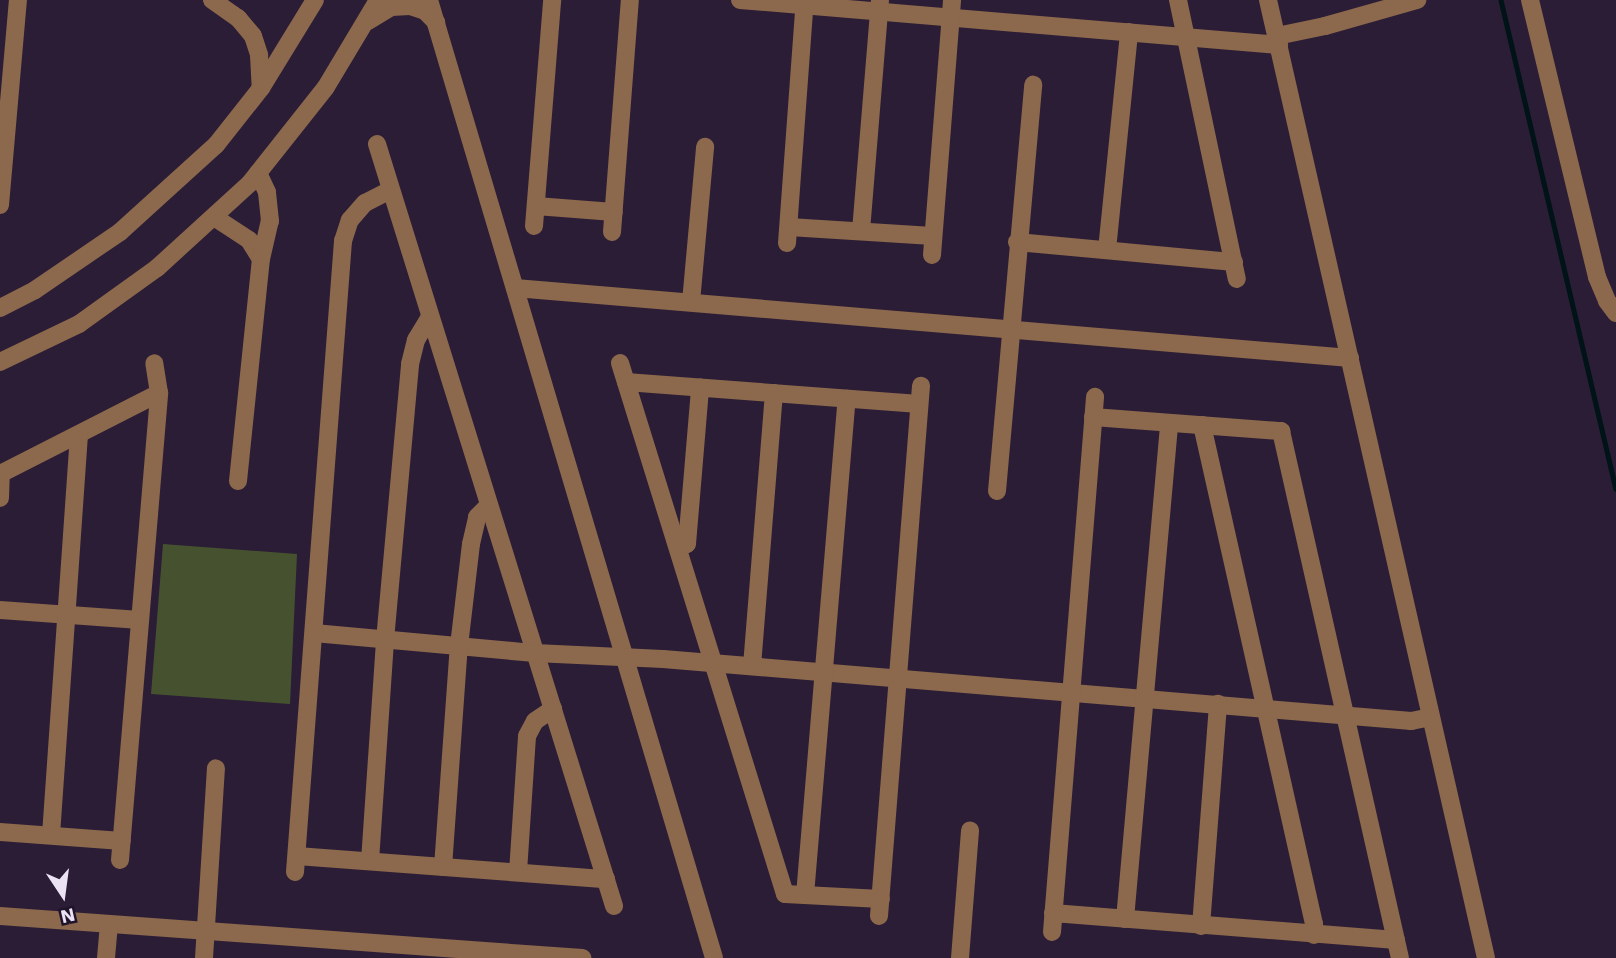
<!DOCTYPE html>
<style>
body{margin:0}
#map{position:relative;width:1616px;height:958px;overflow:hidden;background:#2a1d35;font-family:"Work Sans",sans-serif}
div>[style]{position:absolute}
.green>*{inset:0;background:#46522f}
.stream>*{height:4.5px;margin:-2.25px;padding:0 2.25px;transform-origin:2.25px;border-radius:2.25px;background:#001316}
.minor>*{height:18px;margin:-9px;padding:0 9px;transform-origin:9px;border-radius:9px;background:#8c684c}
span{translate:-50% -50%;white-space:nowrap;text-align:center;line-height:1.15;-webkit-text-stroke:5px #20142b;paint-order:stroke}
.north{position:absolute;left:28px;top:860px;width:70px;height:70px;-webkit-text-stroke:5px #20142b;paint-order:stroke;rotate:167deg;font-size:19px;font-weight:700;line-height:28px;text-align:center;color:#ebe3f4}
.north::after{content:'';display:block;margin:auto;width:24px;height:32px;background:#ebe3f4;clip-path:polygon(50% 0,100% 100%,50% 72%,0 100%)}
</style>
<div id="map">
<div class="green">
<i style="clip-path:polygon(163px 544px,297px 554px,290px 704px,151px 694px)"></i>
</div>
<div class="stream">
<i style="left:1501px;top:0;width:502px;rotate:76.77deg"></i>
</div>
<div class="minor">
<i style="left:212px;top:0;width:32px;rotate:35deg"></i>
<i style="left:238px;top:18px;width:23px;rotate:50deg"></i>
<i style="left:253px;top:36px;width:20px;rotate:72deg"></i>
<i style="left:259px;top:55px;width:33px;rotate:87deg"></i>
<i style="left:429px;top:0;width:999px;rotate:73.43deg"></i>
<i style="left:740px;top:0;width:541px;rotate:4.77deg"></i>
<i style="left:1178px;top:0;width:285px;rotate:78.1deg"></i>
<i style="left:1268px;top:0;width:982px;rotate:77.18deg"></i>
<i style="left:1530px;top:0;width:285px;rotate:76.4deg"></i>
<i style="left:1597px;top:277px;width:26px;rotate:67deg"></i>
<i style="left:1607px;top:301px;width:15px;rotate:53deg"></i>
<i style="left:368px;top:21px;width:27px;rotate:-31deg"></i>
<i style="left:391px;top:7px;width:19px;rotate:-3deg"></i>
<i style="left:410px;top:6px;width:16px;rotate:18deg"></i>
<i style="left:425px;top:11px;width:16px;rotate:45deg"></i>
<i style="left:1277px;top:36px;width:49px;rotate:-11.8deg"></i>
<i style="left:1325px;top:26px;width:96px;rotate:-15.8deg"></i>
<i style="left:377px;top:144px;width:798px;rotate:72.72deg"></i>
<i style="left:0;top:205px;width:206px;rotate:-85deg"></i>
<i style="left:536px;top:206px;width:78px;rotate:4.4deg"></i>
<i style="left:214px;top:217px;width:42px;rotate:33.3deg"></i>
<i style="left:249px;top:240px;width:22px;rotate:58deg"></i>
<i style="left:534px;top:226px;width:227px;rotate:-85.4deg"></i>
<i style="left:789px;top:227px;width:144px;rotate:3.6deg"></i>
<i style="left:861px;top:231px;width:231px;rotate:-85.3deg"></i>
<i style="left:612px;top:232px;width:233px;rotate:-85.6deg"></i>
<i style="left:1017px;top:242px;width:218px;rotate:5.3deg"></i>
<i style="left:787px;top:243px;width:244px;rotate:-85.8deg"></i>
<i style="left:1107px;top:250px;width:219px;rotate:-84.2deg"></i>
<i style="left:932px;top:255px;width:256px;rotate:-85.5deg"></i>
<i style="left:515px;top:288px;width:838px;rotate:4.79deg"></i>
<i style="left:691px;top:302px;width:156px;rotate:-84.8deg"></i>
<i style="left:0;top:308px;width:39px;rotate:-27deg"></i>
<i style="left:35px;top:290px;width:103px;rotate:-34.3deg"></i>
<i style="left:120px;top:232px;width:130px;rotate:-42.2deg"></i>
<i style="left:216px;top:145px;width:73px;rotate:-51.7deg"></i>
<i style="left:261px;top:88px;width:103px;rotate:-58.5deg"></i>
<i style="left:0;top:362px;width:88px;rotate:-25.7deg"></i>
<i style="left:79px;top:324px;width:96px;rotate:-35.7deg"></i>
<i style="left:157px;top:268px;width:126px;rotate:-42.4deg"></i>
<i style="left:250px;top:183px;width:122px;rotate:-51.6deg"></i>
<i style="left:326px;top:87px;width:101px;rotate:-59.1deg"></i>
<i style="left:620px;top:363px;width:556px;rotate:72.74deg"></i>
<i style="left:785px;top:894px;width:96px;rotate:3deg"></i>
<i style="left:626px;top:382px;width:294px;rotate:4.3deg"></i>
<i style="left:1093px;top:417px;width:189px;rotate:4.3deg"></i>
<i style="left:1281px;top:431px;width:540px;rotate:77.28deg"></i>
<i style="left:1202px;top:425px;width:511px;rotate:77.35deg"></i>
<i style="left:1314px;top:924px;width:11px;rotate:90deg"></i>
<i style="left:0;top:474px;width:178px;rotate:-27deg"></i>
<i style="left:238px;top:481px;width:223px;rotate:-84.1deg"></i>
<i style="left:261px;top:259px;width:39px;rotate:-77deg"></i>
<i style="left:270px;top:221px;width:29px;rotate:-96deg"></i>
<i style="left:267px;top:192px;width:21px;rotate:-115deg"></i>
<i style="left:997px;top:491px;width:408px;rotate:-84.9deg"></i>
<i style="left:0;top:498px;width:24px;rotate:-88deg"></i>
<i style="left:678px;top:547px;width:9px;rotate:-18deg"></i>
<i style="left:687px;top:544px;width:157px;rotate:-85.2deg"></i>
<i style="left:0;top:610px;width:140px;rotate:4.1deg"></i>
<i style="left:314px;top:633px;width:222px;rotate:5.2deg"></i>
<i style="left:535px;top:653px;width:128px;rotate:2.7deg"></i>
<i style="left:663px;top:659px;width:751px;rotate:4.74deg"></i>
<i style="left:1411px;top:721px;width:20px;rotate:-11deg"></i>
<i style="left:752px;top:666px;width:274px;rotate:-85.4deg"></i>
<i style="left:0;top:832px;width:122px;rotate:4.2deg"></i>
<i style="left:51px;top:835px;width:401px;rotate:-86deg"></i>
<i style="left:297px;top:856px;width:310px;rotate:4.3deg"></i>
<i style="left:120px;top:860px;width:469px;rotate:-85.2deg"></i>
<i style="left:159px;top:393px;width:30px;rotate:-99deg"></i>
<i style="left:370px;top:861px;width:222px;rotate:-86.1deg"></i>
<i style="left:385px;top:640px;width:277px;rotate:-84.8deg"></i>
<i style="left:410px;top:364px;width:25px;rotate:-76deg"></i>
<i style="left:416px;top:340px;width:27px;rotate:-59deg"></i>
<i style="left:443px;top:867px;width:222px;rotate:-85.9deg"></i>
<i style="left:459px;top:646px;width:103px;rotate:-83.3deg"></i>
<i style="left:471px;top:544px;width:28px;rotate:-77deg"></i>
<i style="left:477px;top:517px;width:17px;rotate:-45deg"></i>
<i style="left:295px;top:872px;width:633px;rotate:-85.65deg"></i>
<i style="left:343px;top:241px;width:22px;rotate:-72deg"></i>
<i style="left:350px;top:220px;width:23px;rotate:-49deg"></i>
<i style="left:365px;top:203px;width:28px;rotate:-27deg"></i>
<i style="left:518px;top:872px;width:136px;rotate:-86.2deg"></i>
<i style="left:527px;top:736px;width:17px;rotate:-62deg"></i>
<i style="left:535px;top:721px;width:22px;rotate:-34deg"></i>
<i style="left:805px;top:895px;width:498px;rotate:-85.2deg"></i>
<i style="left:1053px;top:913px;width:344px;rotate:4.5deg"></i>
<i style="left:0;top:916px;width:584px;rotate:4.13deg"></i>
<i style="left:879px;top:916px;width:532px;rotate:-85.47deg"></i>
<i style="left:1125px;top:919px;width:498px;rotate:-84.9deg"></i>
<i style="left:1201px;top:926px;width:223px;rotate:-85.6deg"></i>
<i style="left:1052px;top:932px;width:537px;rotate:-85.4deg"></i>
<i style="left:106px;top:958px;width:34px;rotate:-85deg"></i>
<i style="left:204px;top:958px;width:190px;rotate:-86.4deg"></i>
<i style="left:960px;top:958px;width:128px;rotate:-85.5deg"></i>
</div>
<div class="north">N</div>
</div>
